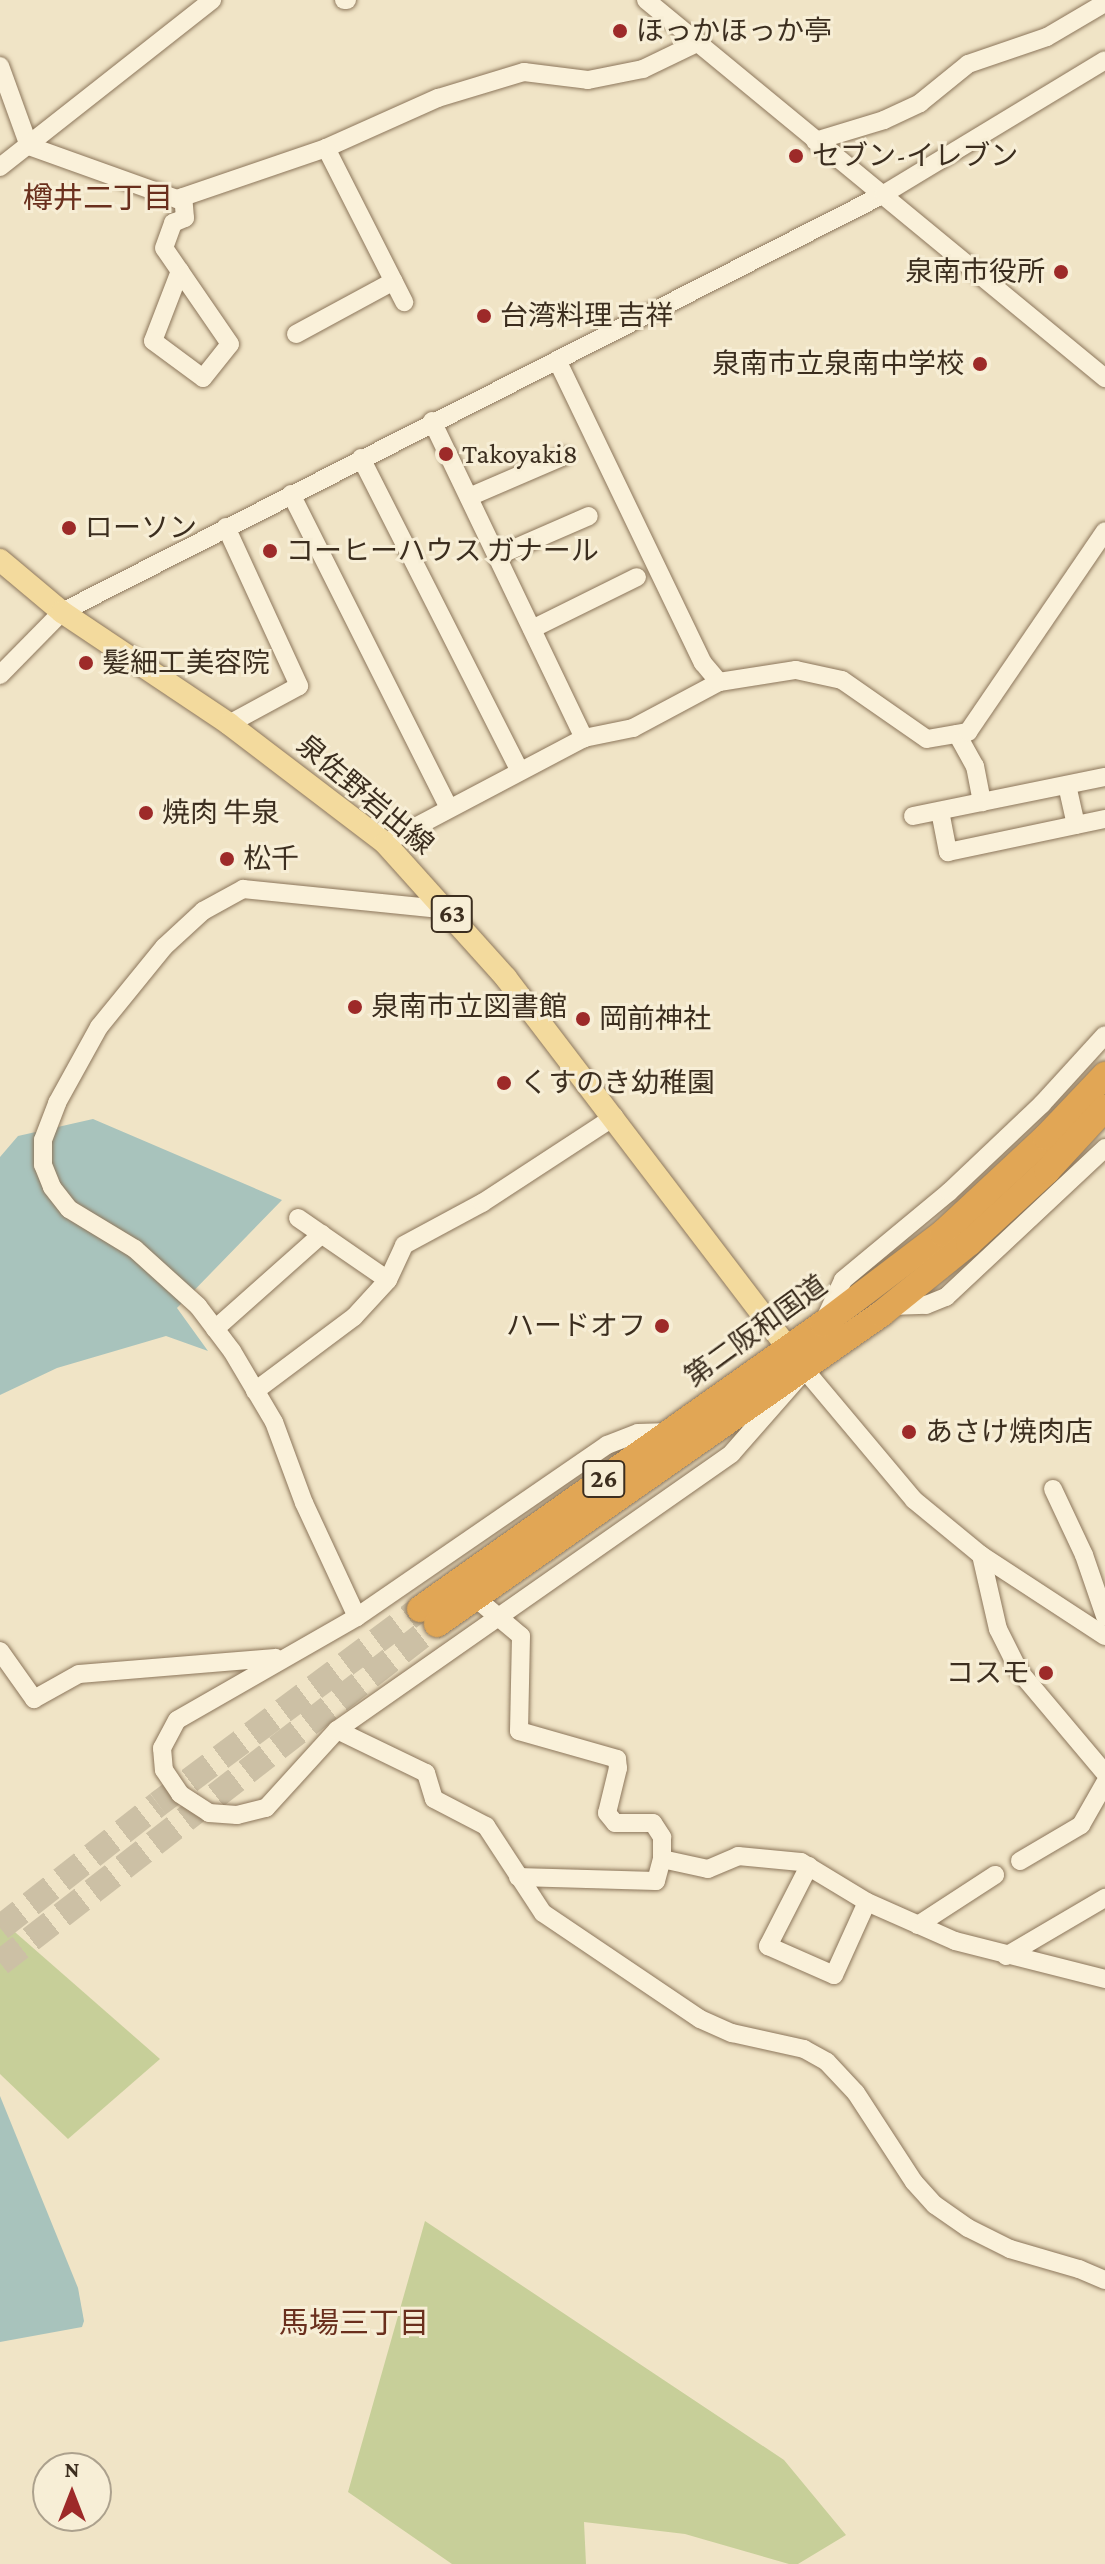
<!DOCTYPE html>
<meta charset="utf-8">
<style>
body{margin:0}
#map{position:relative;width:1105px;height:2564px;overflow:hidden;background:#f0e4c6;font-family:"Crimson Pro","Noto Sans JP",serif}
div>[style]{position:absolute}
.green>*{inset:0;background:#c7cf99}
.water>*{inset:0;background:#a8c3bc}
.highway-tunnel>*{height:26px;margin-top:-13px;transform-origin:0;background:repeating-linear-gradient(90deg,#ccc0a5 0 26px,transparent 0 39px)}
.roads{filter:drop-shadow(0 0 2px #8c765b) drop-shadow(0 0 2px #8c765b)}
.minor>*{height:18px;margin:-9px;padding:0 9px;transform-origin:9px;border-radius:9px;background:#faf1da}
.major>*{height:22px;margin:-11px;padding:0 11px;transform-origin:11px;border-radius:11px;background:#f3da9d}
.highway>*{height:26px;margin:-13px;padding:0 13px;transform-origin:13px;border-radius:13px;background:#e1a655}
.dots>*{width:22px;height:22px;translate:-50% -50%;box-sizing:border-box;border:4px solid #f7eed6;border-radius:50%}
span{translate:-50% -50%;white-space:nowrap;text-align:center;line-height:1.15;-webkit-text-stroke:6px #f7eed6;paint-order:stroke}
.shield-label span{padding:2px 6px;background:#f7eed6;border:2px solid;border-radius:6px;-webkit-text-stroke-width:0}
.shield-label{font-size:26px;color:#3c2e1f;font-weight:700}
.poi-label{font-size:28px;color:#3c2e1f}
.left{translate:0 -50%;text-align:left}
.right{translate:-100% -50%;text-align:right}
.street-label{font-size:28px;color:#3c2e1f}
.neighbourhood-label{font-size:30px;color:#6a2f1d}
.north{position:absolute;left:32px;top:2452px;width:80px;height:80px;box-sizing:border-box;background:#f7eed6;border:2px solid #aca18d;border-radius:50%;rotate:0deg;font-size:22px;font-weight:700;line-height:32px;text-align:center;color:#3c2e1f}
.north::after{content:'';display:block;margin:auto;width:28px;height:36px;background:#9d2a29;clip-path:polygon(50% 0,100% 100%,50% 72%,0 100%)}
</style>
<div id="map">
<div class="green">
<i style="clip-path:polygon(0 1919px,160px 2059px,68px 2139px,0 2074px)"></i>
<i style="clip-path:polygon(425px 2221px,784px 2460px,846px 2535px,798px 2564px,789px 2564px,685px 2534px,584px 2522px,586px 2564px,452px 2564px,348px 2492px)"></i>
</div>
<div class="water">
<i style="clip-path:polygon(93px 1119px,282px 1200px,177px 1308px,208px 1351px,166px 1336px,57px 1368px,0 1395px,0 1157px,18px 1136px)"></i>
<i style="clip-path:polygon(0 2096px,78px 2288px,84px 2321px,82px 2327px,0 2342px)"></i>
</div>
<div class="highway-tunnel">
<i style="left:0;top:1928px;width:201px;rotate:-38.1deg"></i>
<i style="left:158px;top:1804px;width:327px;rotate:-36.7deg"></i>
<i style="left:0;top:1963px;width:553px;rotate:-37.8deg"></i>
</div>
<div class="roads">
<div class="minor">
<i style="left:344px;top:0;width:3px"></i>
<i style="left:646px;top:0;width:595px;rotate:39.47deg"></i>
<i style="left:0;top:66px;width:85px;rotate:70.1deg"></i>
<i style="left:29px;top:146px;width:157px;rotate:19.7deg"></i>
<i style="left:177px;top:199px;width:157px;rotate:-18.9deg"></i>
<i style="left:326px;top:148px;width:123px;rotate:-24.1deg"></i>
<i style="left:438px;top:98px;width:90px;rotate:-16.8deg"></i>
<i style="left:524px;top:72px;width:64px;rotate:7.1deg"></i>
<i style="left:588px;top:80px;width:56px;rotate:-11.3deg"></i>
<i style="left:643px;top:69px;width:62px;rotate:-25.7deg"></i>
<i style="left:815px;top:141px;width:72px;rotate:-16.9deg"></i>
<i style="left:884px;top:120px;width:40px;rotate:-25deg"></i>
<i style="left:920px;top:103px;width:62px;rotate:-39.1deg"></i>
<i style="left:968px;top:64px;width:83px;rotate:-18.9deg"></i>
<i style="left:1047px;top:37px;width:67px;rotate:-30.4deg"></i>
<i style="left:326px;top:148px;width:173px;rotate:63.1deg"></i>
<i style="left:0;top:167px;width:270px;rotate:-38.2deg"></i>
<i style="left:180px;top:271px;width:75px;rotate:111.1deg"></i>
<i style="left:153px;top:341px;width:62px;rotate:36.5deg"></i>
<i style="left:203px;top:378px;width:43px;rotate:-51.5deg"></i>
<i style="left:230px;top:344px;width:116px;rotate:-124.5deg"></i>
<i style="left:164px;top:248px;width:27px;rotate:-70deg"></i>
<i style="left:173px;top:223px;width:13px;rotate:-23deg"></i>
<i style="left:185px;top:218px;width:21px;rotate:-95deg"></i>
<i style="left:296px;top:334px;width:111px;rotate:-28.4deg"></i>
<i style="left:557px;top:360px;width:336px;rotate:64.3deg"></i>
<i style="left:703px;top:663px;width:25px;rotate:50deg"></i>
<i style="left:432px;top:421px;width:352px;rotate:64.4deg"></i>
<i style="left:361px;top:458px;width:350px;rotate:63.1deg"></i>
<i style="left:291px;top:494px;width:352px;rotate:63.3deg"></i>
<i style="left:469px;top:497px;width:103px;rotate:-23.3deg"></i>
<i style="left:226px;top:527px;width:175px;rotate:65.3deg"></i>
<i style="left:299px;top:686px;width:80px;rotate:151.5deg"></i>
<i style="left:497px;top:556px;width:100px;rotate:-23.5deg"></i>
<i style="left:532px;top:629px;width:117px;rotate:-26.3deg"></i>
<i style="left:0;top:675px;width:88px;rotate:-45.5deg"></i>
<i style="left:62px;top:612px;width:922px;rotate:-26.95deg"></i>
<i style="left:884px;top:194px;width:258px;rotate:-31.2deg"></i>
<i style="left:957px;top:734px;width:37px;rotate:61deg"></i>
<i style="left:975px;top:766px;width:37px;rotate:79deg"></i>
<i style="left:1067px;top:785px;width:41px;rotate:77.3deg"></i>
<i style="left:940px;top:811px;width:42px;rotate:79deg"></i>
<i style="left:948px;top:852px;width:160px;rotate:-11.9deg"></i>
<i style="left:913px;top:816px;width:196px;rotate:-11.5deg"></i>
<i style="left:385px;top:843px;width:225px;rotate:-27.8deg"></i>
<i style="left:584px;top:738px;width:50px;rotate:-11.5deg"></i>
<i style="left:633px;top:728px;width:98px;rotate:-28.1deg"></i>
<i style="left:719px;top:682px;width:78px;rotate:-8.9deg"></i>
<i style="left:796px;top:670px;width:47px;rotate:12.3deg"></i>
<i style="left:842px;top:680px;width:103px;rotate:34.8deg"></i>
<i style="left:927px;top:739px;width:42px;rotate:-9.7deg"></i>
<i style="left:968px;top:732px;width:243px;rotate:-55.7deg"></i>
<i style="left:298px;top:1218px;width:109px;rotate:34.6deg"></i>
<i style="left:890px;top:1306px;width:36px;rotate:-2deg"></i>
<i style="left:926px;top:1305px;width:22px;rotate:-22deg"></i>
<i style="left:946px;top:1297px;width:218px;rotate:-43.1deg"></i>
<i style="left:824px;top:1321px;width:45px;rotate:-65.1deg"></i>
<i style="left:843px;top:1280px;width:138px;rotate:-39.7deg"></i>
<i style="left:949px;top:1192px;width:128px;rotate:-43.4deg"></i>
<i style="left:1042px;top:1104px;width:93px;rotate:-47.6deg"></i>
<i style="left:215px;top:1329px;width:143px;rotate:-41.6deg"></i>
<i style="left:255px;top:1391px;width:124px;rotate:-36.8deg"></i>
<i style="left:354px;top:1317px;width:50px;rotate:-47.4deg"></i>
<i style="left:388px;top:1280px;width:38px;rotate:-65deg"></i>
<i style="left:404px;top:1245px;width:89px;rotate:-28.3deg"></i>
<i style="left:482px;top:1203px;width:158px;rotate:-33.1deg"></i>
<i style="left:670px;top:1432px;width:32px;rotate:178deg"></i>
<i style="left:638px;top:1433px;width:33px;rotate:159deg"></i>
<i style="left:607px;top:1445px;width:303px;rotate:145.5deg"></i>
<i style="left:357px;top:1617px;width:207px;rotate:150.2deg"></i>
<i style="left:177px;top:1720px;width:32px;rotate:118deg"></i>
<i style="left:162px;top:1748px;width:22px;rotate:85deg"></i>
<i style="left:164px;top:1770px;width:29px;rotate:56deg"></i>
<i style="left:180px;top:1794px;width:35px;rotate:33deg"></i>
<i style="left:209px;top:1813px;width:28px;rotate:4deg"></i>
<i style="left:237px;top:1815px;width:30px;rotate:-14deg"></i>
<i style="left:266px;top:1808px;width:105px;rotate:-47.7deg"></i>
<i style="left:337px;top:1730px;width:482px;rotate:-35deg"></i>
<i style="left:732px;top:1453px;width:111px;rotate:-48.7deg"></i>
<i style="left:805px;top:1370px;width:170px;rotate:50deg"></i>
<i style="left:914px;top:1500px;width:87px;rotate:39.4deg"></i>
<i style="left:981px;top:1555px;width:148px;rotate:33.2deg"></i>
<i style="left:1053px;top:1489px;width:73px;rotate:64.8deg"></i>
<i style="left:1084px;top:1555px;width:65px;rotate:71deg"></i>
<i style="left:981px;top:1555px;width:76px;rotate:77.1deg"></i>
<i style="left:998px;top:1629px;width:47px;rotate:63.4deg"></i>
<i style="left:1019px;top:1671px;width:133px;rotate:49.9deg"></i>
<i style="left:484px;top:1605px;width:48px;rotate:40deg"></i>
<i style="left:521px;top:1636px;width:95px;rotate:91.2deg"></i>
<i style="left:519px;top:1731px;width:102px;rotate:15.9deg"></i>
<i style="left:617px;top:1759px;width:9px;rotate:84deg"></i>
<i style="left:618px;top:1768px;width:46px;rotate:103.7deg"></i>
<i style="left:607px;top:1813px;width:13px;rotate:51deg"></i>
<i style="left:615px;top:1823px;width:38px"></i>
<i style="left:653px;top:1823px;width:17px;rotate:57deg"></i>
<i style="left:662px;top:1837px;width:22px;rotate:90deg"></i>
<i style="left:357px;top:1617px;width:126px;rotate:-114.9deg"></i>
<i style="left:304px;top:1503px;width:86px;rotate:-110.3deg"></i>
<i style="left:274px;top:1422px;width:82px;rotate:-120.6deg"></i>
<i style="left:232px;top:1351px;width:56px;rotate:-127.1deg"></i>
<i style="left:198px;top:1306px;width:85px;rotate:-137.9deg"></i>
<i style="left:135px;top:1249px;width:77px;rotate:-148.8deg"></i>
<i style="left:69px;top:1209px;width:28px;rotate:-128deg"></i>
<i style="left:52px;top:1187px;width:24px;rotate:-112deg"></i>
<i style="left:43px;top:1165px;width:25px;rotate:-90deg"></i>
<i style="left:43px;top:1140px;width:40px;rotate:-69deg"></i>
<i style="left:57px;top:1103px;width:87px;rotate:-61.1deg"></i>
<i style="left:99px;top:1027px;width:103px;rotate:-50.9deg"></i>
<i style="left:164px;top:947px;width:53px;rotate:-42.7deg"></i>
<i style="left:203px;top:911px;width:46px;rotate:-28.8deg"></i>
<i style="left:243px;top:889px;width:206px;rotate:5.8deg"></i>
<i style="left:0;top:1651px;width:59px;rotate:54.7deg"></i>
<i style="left:34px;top:1699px;width:51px;rotate:-29.1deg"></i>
<i style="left:79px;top:1674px;width:197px;rotate:-4.7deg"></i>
<i style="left:337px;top:1730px;width:99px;rotate:25.8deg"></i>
<i style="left:426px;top:1773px;width:27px;rotate:73deg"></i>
<i style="left:434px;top:1799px;width:59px;rotate:27.4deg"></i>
<i style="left:486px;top:1826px;width:104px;rotate:56.8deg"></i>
<i style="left:543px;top:1913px;width:189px;rotate:34deg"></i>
<i style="left:700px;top:2019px;width:35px;rotate:24deg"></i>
<i style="left:732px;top:2033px;width:74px;rotate:12.5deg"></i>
<i style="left:804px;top:2049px;width:26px;rotate:29deg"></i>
<i style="left:827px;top:2062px;width:42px;rotate:46.9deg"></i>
<i style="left:856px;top:2093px;width:106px;rotate:56.9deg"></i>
<i style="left:914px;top:2182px;width:31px;rotate:48deg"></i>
<i style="left:935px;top:2205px;width:40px;rotate:34.9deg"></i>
<i style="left:968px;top:2228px;width:47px;rotate:26.6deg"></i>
<i style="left:1010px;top:2249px;width:72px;rotate:16.2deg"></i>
<i style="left:1079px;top:2269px;width:28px;rotate:23deg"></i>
<i style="left:1020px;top:1861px;width:71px;rotate:-30.5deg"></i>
<i style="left:1081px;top:1825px;width:48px;rotate:-60.3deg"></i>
<i style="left:809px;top:1866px;width:90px;rotate:117.1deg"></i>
<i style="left:768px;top:1946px;width:72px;rotate:23.7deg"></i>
<i style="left:834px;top:1975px;width:80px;rotate:-65.7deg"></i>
<i style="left:518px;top:1877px;width:138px;rotate:1.7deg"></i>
<i style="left:656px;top:1881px;width:23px;rotate:-75deg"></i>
<i style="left:662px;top:1859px;width:47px;rotate:12.3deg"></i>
<i style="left:708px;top:1869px;width:33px;rotate:-23deg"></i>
<i style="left:738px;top:1856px;width:63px;rotate:5.4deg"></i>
<i style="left:801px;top:1862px;width:77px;rotate:31.2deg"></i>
<i style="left:867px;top:1902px;width:96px;rotate:23.9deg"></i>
<i style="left:955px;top:1941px;width:155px;rotate:14.2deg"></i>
<i style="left:918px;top:1925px;width:92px;rotate:-33deg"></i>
<i style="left:1006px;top:1956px;width:115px;rotate:-30.4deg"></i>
</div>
<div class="major">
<i style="left:0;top:560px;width:81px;rotate:40deg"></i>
<i style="left:62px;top:612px;width:201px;rotate:33.8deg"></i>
<i style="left:229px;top:724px;width:196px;rotate:37.3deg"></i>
<i style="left:385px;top:843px;width:181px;rotate:48.1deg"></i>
<i style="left:506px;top:978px;width:483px;rotate:52.7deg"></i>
</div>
<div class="highway">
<i style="left:420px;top:1609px;width:494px;rotate:-35.3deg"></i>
<i style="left:823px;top:1324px;width:151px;rotate:-37.2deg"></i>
<i style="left:943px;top:1233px;width:141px;rotate:-43deg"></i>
<i style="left:1046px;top:1137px;width:86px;rotate:-46.4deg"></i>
<i style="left:437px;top:1624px;width:542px;rotate:-34.92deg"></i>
<i style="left:881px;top:1314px;width:113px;rotate:-38.9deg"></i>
<i style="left:969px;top:1243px;width:106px;rotate:-42.7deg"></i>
<i style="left:1047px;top:1171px;width:86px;rotate:-47.4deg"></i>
</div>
</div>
<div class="dots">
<i style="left:620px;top:31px;background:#9d2a29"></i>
<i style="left:796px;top:156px;background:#9d2a29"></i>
<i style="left:1061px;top:272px;background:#9d2a29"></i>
<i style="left:484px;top:316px;background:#9d2a29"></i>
<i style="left:980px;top:364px;background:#9d2a29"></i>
<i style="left:446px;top:454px;background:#9d2a29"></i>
<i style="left:69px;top:528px;background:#9d2a29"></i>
<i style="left:270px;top:551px;background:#9d2a29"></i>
<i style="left:86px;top:663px;background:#9d2a29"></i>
<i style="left:146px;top:813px;background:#9d2a29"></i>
<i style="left:227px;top:859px;background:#9d2a29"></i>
<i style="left:355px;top:1007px;background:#9d2a29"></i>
<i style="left:583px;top:1019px;background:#9d2a29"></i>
<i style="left:504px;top:1083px;background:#9d2a29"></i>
<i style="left:662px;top:1326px;background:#9d2a29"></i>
<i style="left:909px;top:1432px;background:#9d2a29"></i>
<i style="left:1046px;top:1673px;background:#9d2a29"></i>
</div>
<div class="shield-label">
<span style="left:452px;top:914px">63</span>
<span style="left:604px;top:1479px">26</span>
</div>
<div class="poi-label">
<span class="left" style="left:636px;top:31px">ほっかほっか亭</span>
<span class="left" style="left:812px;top:156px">セブン-イレブン</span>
<span class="right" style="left:1045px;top:272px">泉南市役所</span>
<span class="left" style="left:500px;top:316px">台湾料理 吉祥</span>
<span class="right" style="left:964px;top:364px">泉南市立泉南中学校</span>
<span class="left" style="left:462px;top:454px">Takoyaki8</span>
<span class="left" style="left:85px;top:528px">ローソン</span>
<span class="left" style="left:286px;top:551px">コーヒーハウス ガナール</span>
<span class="left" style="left:102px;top:663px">髪細工美容院</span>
<span class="left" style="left:162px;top:813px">焼肉 牛泉</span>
<span class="left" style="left:243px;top:859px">松千</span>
<span class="left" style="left:371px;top:1007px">泉南市立図書館</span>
<span class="left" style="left:599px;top:1019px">岡前神社</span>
<span class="left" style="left:520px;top:1083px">くすのき幼稚園</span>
<span class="right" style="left:646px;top:1326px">ハードオフ</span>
<span class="left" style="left:925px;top:1432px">あさけ焼肉店</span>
<span class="right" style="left:1030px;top:1673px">コスモ</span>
</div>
<div class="street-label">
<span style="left:365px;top:795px;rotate:40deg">泉佐野岩出線</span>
<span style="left:756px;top:1331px;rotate:-36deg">第二阪和国道</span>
</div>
<div class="neighbourhood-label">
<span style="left:98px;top:198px">樽井二丁目</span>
<span style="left:354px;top:2323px">馬場三丁目</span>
</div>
<div class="north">N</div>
</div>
